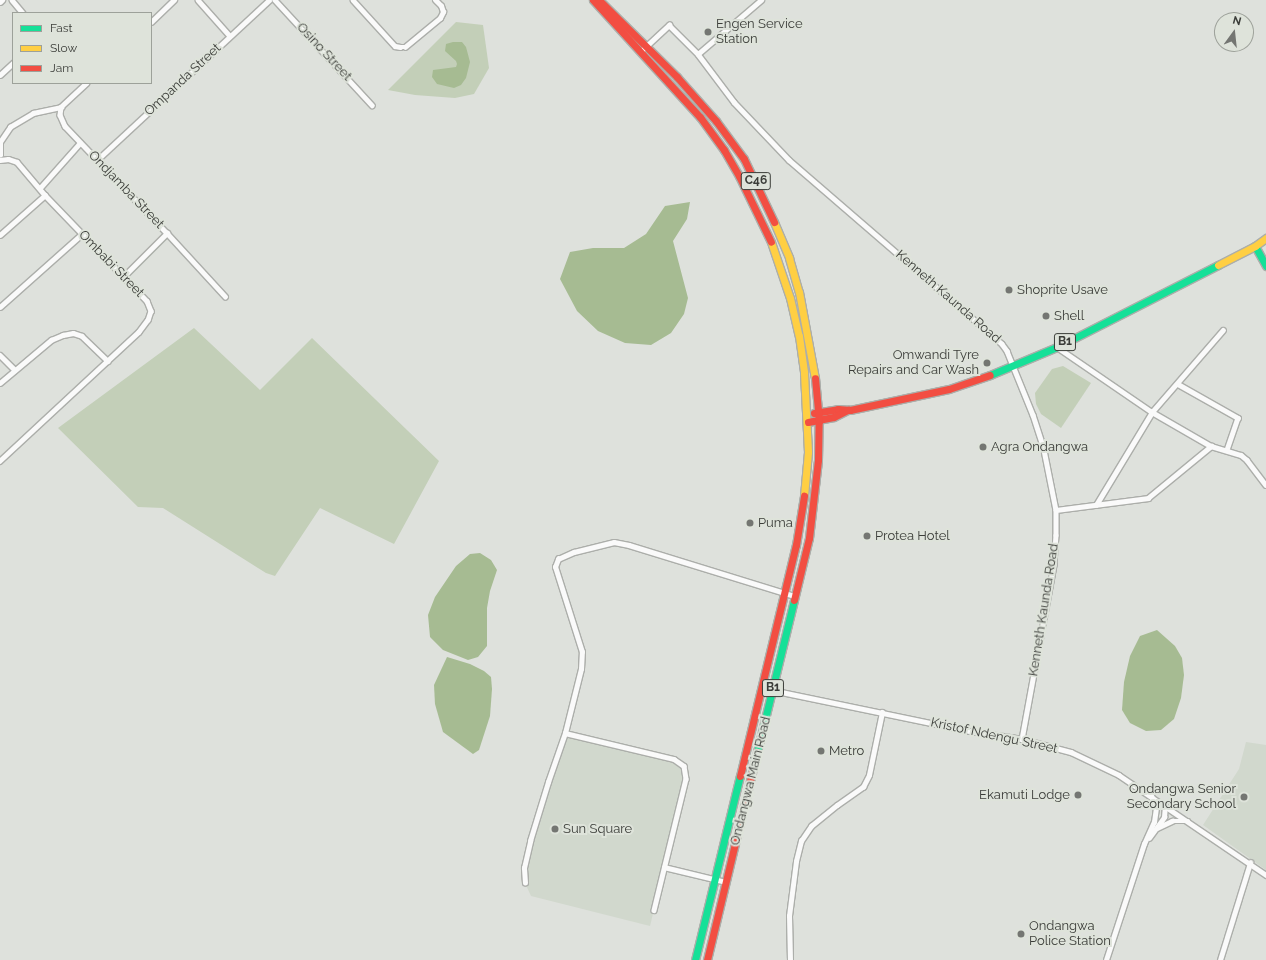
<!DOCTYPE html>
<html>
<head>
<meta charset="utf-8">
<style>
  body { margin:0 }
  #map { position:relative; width:1266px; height:960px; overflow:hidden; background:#dee1dc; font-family:Raleway,sans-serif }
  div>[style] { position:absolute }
  .built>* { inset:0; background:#d1d8cd }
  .green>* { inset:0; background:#c3cfb8 }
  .water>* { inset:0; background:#a6bb92 }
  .roads { filter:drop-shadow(1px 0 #acaeaa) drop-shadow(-1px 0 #acaeaa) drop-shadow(0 1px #acaeaa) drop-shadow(0 -1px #acaeaa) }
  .street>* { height:4.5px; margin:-2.25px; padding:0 2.25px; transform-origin:2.25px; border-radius:2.25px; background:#fafafa }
  .fast>* { height:7px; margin:-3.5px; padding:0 3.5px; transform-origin:3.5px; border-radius:3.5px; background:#16e098 }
  .slow>* { height:7px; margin:-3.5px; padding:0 3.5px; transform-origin:3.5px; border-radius:3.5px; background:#ffcf43 }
  .jam>* { height:7px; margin:-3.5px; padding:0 3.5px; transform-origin:3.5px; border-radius:3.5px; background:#f24e42 }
  .dots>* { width:11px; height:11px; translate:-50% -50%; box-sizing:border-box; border:2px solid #dee3da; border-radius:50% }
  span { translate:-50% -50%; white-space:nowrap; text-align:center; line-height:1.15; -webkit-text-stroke:4px #dee3da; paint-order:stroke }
  .shield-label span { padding:1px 3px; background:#dee3da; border:1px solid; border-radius:3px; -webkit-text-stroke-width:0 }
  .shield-label { font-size:12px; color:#3b3d39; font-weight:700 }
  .poi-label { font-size:13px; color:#3b3d39 }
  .left { translate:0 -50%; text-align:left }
  .right { translate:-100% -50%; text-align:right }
  .street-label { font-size:13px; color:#3b3d39 }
  .legend { position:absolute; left:12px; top:12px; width:140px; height:72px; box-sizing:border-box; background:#dee3da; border:1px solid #9da19a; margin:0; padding:5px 7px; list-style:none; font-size:12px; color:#3b3d39 }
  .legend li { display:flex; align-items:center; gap:8px; height:20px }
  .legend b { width:20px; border:1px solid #9da19a }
  .north { position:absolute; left:1214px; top:12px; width:40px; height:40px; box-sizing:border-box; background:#dee3da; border:1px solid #9da19a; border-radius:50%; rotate:15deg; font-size:11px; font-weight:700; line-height:16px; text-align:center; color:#3b3d39 }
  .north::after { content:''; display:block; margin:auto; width:14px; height:18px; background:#747672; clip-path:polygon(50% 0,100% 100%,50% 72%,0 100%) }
</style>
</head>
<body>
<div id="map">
  <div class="built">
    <div style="clip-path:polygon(565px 733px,674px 759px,684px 766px,686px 779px,650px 926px,531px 896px,525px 883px,524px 868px,530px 841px)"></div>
    <div style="clip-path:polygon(1246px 742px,1266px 745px,1266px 870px,1203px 825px,1239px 769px)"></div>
  </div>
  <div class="green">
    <div style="clip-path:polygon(456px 22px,483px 25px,489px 68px,474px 94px,455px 98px,415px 95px,388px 90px)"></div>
    <div style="clip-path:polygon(194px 328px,260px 390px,312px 338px,439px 461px,394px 544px,320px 508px,275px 576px,266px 573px,163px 508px,138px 507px,58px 428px)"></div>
    <div style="clip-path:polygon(1063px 366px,1091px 383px,1061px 428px,1041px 414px,1036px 404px,1035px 393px,1052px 369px)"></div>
  </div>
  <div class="water">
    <div style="clip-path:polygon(453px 42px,462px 42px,466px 47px,470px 62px,466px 78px,461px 85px,454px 88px,437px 84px,432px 77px,433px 70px,456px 67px,457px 64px,456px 61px,445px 51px,446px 44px)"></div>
    <div style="clip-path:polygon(690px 202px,687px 219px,673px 241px,688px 298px,684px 314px,671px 333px,651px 345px,625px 343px,598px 331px,577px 311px,560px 279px,570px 252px,593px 248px,624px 248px,646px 234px,665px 206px)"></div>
    <div style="clip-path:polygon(480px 553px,491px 560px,497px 570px,490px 591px,487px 608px,487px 646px,478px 657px,468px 660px,443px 650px,430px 637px,428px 615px,435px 597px,456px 566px,470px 554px)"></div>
    <div style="clip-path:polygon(1157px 630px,1175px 646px,1182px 658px,1184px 675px,1181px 698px,1174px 719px,1161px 730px,1146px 731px,1130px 723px,1122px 710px,1124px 682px,1130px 656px,1140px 636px)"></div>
    <div style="clip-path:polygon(447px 657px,470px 664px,484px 671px,491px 677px,492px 689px,490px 716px,479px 750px,473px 754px,443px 732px,435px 704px,434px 685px)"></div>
  </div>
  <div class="roads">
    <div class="street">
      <div style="left:12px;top:0;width:17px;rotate:50deg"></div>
      <div style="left:198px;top:0;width:48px;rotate:48.4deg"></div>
      <div style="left:275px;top:0;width:143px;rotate:47.3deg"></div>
      <div style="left:353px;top:0;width:62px;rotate:47.6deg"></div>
      <div style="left:395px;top:46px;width:5px;rotate:11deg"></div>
      <div style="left:400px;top:47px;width:5px"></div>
      <div style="left:405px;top:47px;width:45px;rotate:-39.6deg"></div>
      <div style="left:440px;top:18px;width:7px;rotate:-63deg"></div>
      <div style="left:443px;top:12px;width:6px;rotate:-108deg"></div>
      <div style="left:441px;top:6px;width:8px;rotate:-135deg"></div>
      <div style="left:0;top:2px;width:3px;rotate:-45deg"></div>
      <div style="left:151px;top:22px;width:32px;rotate:-44deg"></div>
      <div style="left:640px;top:52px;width:40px;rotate:-43deg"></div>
      <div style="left:669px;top:25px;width:41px;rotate:45deg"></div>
      <div style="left:698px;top:54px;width:60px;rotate:53.1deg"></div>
      <div style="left:734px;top:102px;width:80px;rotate:46.5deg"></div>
      <div style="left:789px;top:160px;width:281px;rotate:40.8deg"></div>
      <div style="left:1002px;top:344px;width:9px;rotate:54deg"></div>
      <div style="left:1007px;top:351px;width:69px;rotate:67.9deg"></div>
      <div style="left:1033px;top:415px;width:32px;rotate:72deg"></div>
      <div style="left:1043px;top:445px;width:66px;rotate:78.7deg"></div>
      <div style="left:1056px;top:510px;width:25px;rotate:90deg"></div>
      <div style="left:1056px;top:535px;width:30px;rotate:94deg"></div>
      <div style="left:1054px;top:565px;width:177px;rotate:100.4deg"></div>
      <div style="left:698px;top:54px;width:83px;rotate:-40.6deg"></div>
      <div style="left:0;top:75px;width:18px;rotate:-43deg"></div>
      <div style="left:87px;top:83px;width:35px;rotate:137deg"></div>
      <div style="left:61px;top:107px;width:8px;rotate:97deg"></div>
      <div style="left:60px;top:115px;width:12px;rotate:66deg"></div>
      <div style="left:65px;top:126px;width:148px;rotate:46.4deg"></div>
      <div style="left:167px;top:233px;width:86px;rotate:47.4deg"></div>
      <div style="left:0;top:155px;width:13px;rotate:-90deg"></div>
      <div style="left:0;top:142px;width:18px;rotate:-56deg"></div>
      <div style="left:10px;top:127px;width:27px;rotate:-31deg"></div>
      <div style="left:33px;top:113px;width:29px;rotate:-12deg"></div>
      <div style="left:0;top:160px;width:8px;rotate:-7deg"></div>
      <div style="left:8px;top:159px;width:9px;rotate:18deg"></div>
      <div style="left:17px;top:162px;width:43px;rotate:49.7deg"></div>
      <div style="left:45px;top:195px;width:147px;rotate:46.1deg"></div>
      <div style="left:147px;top:301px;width:11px;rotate:68deg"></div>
      <div style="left:151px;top:311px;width:9px;rotate:108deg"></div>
      <div style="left:148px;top:320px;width:15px;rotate:127deg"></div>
      <div style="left:139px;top:332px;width:190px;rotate:137.1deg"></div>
      <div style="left:97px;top:160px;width:235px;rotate:-42.9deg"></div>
      <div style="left:40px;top:188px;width:60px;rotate:-48.4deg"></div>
      <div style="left:0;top:235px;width:60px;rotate:-41.6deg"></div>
      <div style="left:124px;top:276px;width:61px;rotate:-45deg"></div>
      <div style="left:0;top:307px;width:110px;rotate:-41.7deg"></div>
      <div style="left:1057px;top:347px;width:115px;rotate:34.4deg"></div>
      <div style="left:1152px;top:412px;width:68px;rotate:30deg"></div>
      <div style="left:1211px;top:446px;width:31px;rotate:17deg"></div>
      <div style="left:1241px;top:455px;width:8px;rotate:40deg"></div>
      <div style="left:1247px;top:460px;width:31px;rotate:53deg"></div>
      <div style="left:0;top:355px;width:21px;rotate:45deg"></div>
      <div style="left:0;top:383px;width:67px;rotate:-40.1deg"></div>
      <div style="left:51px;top:340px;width:13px;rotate:-23deg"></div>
      <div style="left:63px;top:335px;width:10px;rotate:-11deg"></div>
      <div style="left:73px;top:333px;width:9px;rotate:18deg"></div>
      <div style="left:82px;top:336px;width:36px;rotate:44deg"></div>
      <div style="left:1178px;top:384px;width:69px;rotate:29.5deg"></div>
      <div style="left:1238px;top:418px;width:34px;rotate:109deg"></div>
      <div style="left:1096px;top:505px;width:109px;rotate:-58.9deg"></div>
      <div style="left:1152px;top:412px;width:108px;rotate:-49.1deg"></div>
      <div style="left:1056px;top:510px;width:93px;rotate:-7.4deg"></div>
      <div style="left:1148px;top:498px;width:82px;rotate:-39.5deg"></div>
      <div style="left:762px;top:688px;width:212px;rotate:11.7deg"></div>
      <div style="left:970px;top:731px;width:53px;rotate:8.7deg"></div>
      <div style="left:1022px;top:739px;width:51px;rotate:14.9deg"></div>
      <div style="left:1071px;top:752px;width:53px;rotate:25.6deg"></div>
      <div style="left:1119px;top:775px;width:178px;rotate:34.2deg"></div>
      <div style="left:565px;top:733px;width:112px;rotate:13.4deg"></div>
      <div style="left:674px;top:759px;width:12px;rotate:35deg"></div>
      <div style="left:684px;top:766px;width:13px;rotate:81deg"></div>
      <div style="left:686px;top:779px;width:135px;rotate:103.7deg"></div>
      <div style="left:1157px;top:828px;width:17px;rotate:-25deg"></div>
      <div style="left:1172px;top:821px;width:16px"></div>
      <div style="left:1149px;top:838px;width:26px;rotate:-54deg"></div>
      <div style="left:1164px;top:817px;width:12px;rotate:-85deg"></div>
      <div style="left:664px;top:867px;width:64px;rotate:13.6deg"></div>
      <div style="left:525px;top:883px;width:15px;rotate:-94deg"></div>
      <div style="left:524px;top:868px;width:28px;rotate:-77deg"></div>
      <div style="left:530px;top:841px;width:62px;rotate:-73deg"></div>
      <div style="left:548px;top:782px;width:52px;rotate:-70.9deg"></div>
      <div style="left:565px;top:733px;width:66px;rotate:-76deg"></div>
      <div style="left:581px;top:669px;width:17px;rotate:-87deg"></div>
      <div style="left:582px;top:652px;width:89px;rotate:-107.6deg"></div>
      <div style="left:555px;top:567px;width:9px;rotate:-69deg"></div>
      <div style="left:558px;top:559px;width:17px;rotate:-24deg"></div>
      <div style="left:574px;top:552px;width:41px;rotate:-14deg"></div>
      <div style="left:614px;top:542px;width:15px;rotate:11deg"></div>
      <div style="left:629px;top:545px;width:174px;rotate:17.1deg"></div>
      <div style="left:790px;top:960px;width:44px;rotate:-91.3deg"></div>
      <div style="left:789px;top:916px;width:55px;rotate:-82.7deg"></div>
      <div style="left:796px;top:861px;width:21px;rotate:-76deg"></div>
      <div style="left:801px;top:841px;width:18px;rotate:-56deg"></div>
      <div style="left:811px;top:826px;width:33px;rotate:-39deg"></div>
      <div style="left:837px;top:805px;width:32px;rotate:-35deg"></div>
      <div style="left:863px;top:787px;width:13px;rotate:-63deg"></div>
      <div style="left:869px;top:775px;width:64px;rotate:-78.3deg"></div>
      <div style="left:1106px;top:960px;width:122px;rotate:-71.9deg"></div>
      <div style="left:1144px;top:844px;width:24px;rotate:-66deg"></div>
      <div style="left:1154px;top:822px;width:15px;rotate:-82deg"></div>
      <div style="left:1156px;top:807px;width:12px;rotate:-114deg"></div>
      <div style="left:1220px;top:960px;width:102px;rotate:-72.8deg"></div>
    </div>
    <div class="fast">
      <div style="left:1255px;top:246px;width:23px;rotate:61deg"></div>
      <div style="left:990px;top:375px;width:73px;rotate:-22.7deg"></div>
      <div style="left:1057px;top:347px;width:181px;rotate:-27deg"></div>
      <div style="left:757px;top:752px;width:156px;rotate:-76.3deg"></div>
      <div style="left:695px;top:960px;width:189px;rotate:-76.3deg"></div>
    </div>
    <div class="slow">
      <div style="left:774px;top:222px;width:39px;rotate:67deg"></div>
      <div style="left:789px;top:258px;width:35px;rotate:74deg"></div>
      <div style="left:799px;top:292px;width:87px;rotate:79.5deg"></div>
      <div style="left:771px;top:242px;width:59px;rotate:71.3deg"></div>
      <div style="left:790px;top:298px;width:39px;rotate:77deg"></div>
      <div style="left:799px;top:336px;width:37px;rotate:82deg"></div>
      <div style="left:804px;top:373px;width:79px;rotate:87.1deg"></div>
      <div style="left:808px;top:452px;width:44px;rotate:95.2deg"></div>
      <div style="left:1218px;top:265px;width:42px;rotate:-27.2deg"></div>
      <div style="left:1255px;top:246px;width:14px;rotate:-36deg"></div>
    </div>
    <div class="jam">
      <div style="left:593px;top:0;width:159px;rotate:47.6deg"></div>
      <div style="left:700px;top:117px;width:41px;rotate:54deg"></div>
      <div style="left:724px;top:150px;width:30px;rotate:60deg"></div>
      <div style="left:739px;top:176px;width:73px;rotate:64.1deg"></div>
      <div style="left:599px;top:0;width:110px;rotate:44.6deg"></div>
      <div style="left:677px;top:77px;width:59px;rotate:48.4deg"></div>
      <div style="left:716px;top:121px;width:47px;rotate:53.6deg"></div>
      <div style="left:744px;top:159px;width:70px;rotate:64.5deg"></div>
      <div style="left:814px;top:413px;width:24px;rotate:-9deg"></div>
      <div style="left:838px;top:409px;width:12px;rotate:5deg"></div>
      <div style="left:850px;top:410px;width:101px;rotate:-12deg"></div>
      <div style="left:949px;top:389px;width:43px;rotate:-18.9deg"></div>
      <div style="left:808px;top:422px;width:26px;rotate:-11deg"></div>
      <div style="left:834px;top:417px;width:16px;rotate:-27deg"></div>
      <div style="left:794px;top:600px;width:64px;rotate:-76.4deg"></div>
      <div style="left:809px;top:538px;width:79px;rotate:-83.4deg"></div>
      <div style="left:818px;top:460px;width:39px;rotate:-89deg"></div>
      <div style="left:819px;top:421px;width:43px;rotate:-95.3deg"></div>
      <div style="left:740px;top:776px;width:238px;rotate:-76.4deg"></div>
      <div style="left:796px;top:545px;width:50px;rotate:-80.7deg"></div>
      <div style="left:707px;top:960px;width:214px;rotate:-76.5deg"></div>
    </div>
  </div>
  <div class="dots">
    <div style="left:708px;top:32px;background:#747672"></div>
    <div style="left:1009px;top:290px;background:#747672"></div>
    <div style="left:1046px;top:316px;background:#747672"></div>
    <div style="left:987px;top:363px;background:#747672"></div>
    <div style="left:983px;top:447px;background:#747672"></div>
    <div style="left:750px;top:523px;background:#747672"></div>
    <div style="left:867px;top:536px;background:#747672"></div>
    <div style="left:821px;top:751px;background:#747672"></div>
    <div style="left:1078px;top:795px;background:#747672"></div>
    <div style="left:1244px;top:797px;background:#747672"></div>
    <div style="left:555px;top:829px;background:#747672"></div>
    <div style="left:1021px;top:934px;background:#747672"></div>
  </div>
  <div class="shield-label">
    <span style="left:756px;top:181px">C46</span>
    <span style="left:1065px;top:342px">B1</span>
    <span style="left:773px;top:688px">B1</span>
  </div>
  <div class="poi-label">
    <span class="left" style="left:716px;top:32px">Engen Service<br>Station</span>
    <span class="left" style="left:1017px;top:290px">Shoprite Usave</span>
    <span class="left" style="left:1054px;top:316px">Shell</span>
    <span class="right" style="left:979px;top:363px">Omwandi Tyre<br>Repairs and Car Wash</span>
    <span class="left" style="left:991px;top:447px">Agra Ondangwa</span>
    <span class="left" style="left:758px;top:523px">Puma</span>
    <span class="left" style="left:875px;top:536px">Protea Hotel</span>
    <span class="left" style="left:829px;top:751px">Metro</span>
    <span class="right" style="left:1236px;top:797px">Ondangwa Senior<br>Secondary School</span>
    <span class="right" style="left:1070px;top:795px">Ekamuti Lodge</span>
    <span class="left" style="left:563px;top:829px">Sun Square</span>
    <span class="left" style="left:1029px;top:934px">Ondangwa<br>Police Station</span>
  </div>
  <div class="street-label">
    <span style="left:324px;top:52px;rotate:47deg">Osino Street</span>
    <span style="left:183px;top:80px;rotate:-43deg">Ompanda Street</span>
    <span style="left:126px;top:190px;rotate:46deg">Ondjamba Street</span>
    <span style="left:111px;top:264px;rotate:46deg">Ombabi Street</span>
    <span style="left:948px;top:297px;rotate:41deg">Kenneth Kaunda Road</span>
    <span style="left:1044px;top:610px;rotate:-81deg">Kenneth Kaunda Road</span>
    <span style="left:994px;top:736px;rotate:12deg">Kristof Ndengu Street</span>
    <span style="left:751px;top:781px;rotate:-76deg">Ondangwa Main Road</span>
  </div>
  <ul class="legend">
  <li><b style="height:5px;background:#16e098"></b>Fast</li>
  <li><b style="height:5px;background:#ffcf43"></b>Slow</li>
  <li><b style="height:5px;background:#f24e42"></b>Jam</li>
  </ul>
  <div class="north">N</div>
</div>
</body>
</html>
